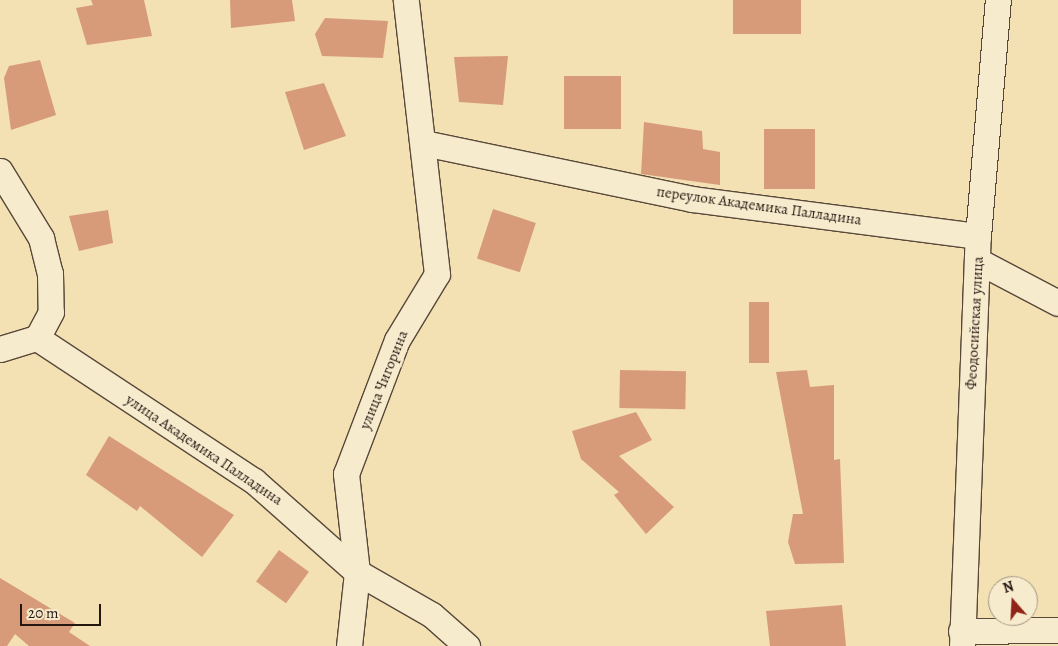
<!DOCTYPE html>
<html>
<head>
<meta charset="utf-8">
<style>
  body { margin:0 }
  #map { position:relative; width:1058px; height:646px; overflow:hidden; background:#f3e0b3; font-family:Alegreya,serif }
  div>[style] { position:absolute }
  .building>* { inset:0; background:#d79b7a; transform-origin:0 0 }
  .roads { filter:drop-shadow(1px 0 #584839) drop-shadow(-1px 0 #584839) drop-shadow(0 1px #584839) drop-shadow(0 -1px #584839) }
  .street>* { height:25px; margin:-12.5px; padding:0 12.5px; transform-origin:12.5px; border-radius:12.5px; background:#f7ebce }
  span { translate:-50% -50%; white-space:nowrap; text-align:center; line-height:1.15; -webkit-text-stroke:5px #f7ebce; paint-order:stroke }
  .street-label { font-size:15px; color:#251610 }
  .north { position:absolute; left:988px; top:576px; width:50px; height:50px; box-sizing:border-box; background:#f7ebce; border:1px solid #a39682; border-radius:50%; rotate:341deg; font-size:14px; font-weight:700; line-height:20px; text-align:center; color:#251610 }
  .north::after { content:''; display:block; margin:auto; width:18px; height:22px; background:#8f2418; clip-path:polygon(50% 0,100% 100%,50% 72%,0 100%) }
  .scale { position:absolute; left:20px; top:604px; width:81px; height:22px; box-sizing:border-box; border:2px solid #251610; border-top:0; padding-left:6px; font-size:15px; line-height:18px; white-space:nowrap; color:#251610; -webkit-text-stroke:4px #f7ebce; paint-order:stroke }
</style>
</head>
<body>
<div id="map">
  <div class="building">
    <div style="clip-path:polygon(91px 0,144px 0,152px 36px,87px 45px,76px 8px,93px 5px)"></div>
    <div style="clip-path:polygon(230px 0,292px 0,295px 21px,231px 28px)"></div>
    <div style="left:733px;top:0;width:68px;height:34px"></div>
    <div style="clip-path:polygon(325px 18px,388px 21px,383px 58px,322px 56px,315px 34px)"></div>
    <div style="clip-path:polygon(508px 56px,503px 105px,459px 102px,454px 57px)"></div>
    <div style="clip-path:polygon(40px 60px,56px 115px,11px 130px,4px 78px,9px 66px)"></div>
    <div style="left:564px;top:76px;width:57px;height:53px"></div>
    <div style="clip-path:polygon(324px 83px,346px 136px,304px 150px,285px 92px)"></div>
    <div style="clip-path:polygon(644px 122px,702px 131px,703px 149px,720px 152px,720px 185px,641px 174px)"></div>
    <div style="left:764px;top:129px;width:51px;height:60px"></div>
    <div style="left:493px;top:209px;width:45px;height:52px;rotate:18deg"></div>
    <div style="clip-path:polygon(108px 210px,113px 243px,79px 251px,69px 216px)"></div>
    <div style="left:749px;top:302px;width:20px;height:61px"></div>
    <div style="left:620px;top:370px;width:66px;height:38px;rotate:1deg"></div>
    <div style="clip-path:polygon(807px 370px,810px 387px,834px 385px,834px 460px,840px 459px,844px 563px,795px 564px,788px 542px,793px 514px,803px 514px,776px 372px)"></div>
    <div style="clip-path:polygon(636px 412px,652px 440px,619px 456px,674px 507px,646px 534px,614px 495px,619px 492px,581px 459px,572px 431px)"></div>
    <div style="clip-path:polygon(109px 436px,234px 515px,202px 557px,140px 506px,137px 511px,86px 475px)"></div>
    <div style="left:279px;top:550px;width:37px;height:39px;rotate:36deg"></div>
    <div style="clip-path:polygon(0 578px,75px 623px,69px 632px,90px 646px,29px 646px,15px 634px,7px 646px,0 646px)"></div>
    <div style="clip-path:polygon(842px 605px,846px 646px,770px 646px,766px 611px)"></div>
  </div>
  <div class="roads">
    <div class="street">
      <div style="left:424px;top:143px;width:274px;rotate:11.8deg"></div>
      <div style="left:692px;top:199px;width:288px;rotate:7.4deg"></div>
      <div style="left:0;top:171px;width:79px;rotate:58.5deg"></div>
      <div style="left:41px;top:238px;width:36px;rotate:76deg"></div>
      <div style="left:50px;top:273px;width:39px;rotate:89deg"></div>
      <div style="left:51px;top:312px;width:30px;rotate:118deg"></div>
      <div style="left:978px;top:261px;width:90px;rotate:27.7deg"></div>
      <div style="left:0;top:349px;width:39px;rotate:-17deg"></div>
      <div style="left:37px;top:338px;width:260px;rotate:33.4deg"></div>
      <div style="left:254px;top:481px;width:137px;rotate:41.5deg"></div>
      <div style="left:357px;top:572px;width:86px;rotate:29.8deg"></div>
      <div style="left:432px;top:615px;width:47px;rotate:41.5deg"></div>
      <div style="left:961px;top:631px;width:97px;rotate:-0.6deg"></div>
      <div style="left:349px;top:646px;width:74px;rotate:-83.8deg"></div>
      <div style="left:357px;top:572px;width:99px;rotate:-96.4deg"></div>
      <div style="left:346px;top:474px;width:143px;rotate:-69.2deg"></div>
      <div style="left:397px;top:340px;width:77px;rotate:-58.8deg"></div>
      <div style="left:437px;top:274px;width:276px;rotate:-96.5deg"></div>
      <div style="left:962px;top:646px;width:410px;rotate:-87.8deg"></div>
      <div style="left:978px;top:236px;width:237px;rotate:-85.2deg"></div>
    </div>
  </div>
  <div class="street-label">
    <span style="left:759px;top:206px;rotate:8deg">переулок Академика Палладина</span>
    <span style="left:975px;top:323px;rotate:-87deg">Феодосийская улица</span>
    <span style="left:384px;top:380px;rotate:-68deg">улица Чигорина</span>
    <span style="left:204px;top:450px;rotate:34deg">улица Академика Палладина</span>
  </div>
  <div class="north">N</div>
  <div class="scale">20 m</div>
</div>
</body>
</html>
